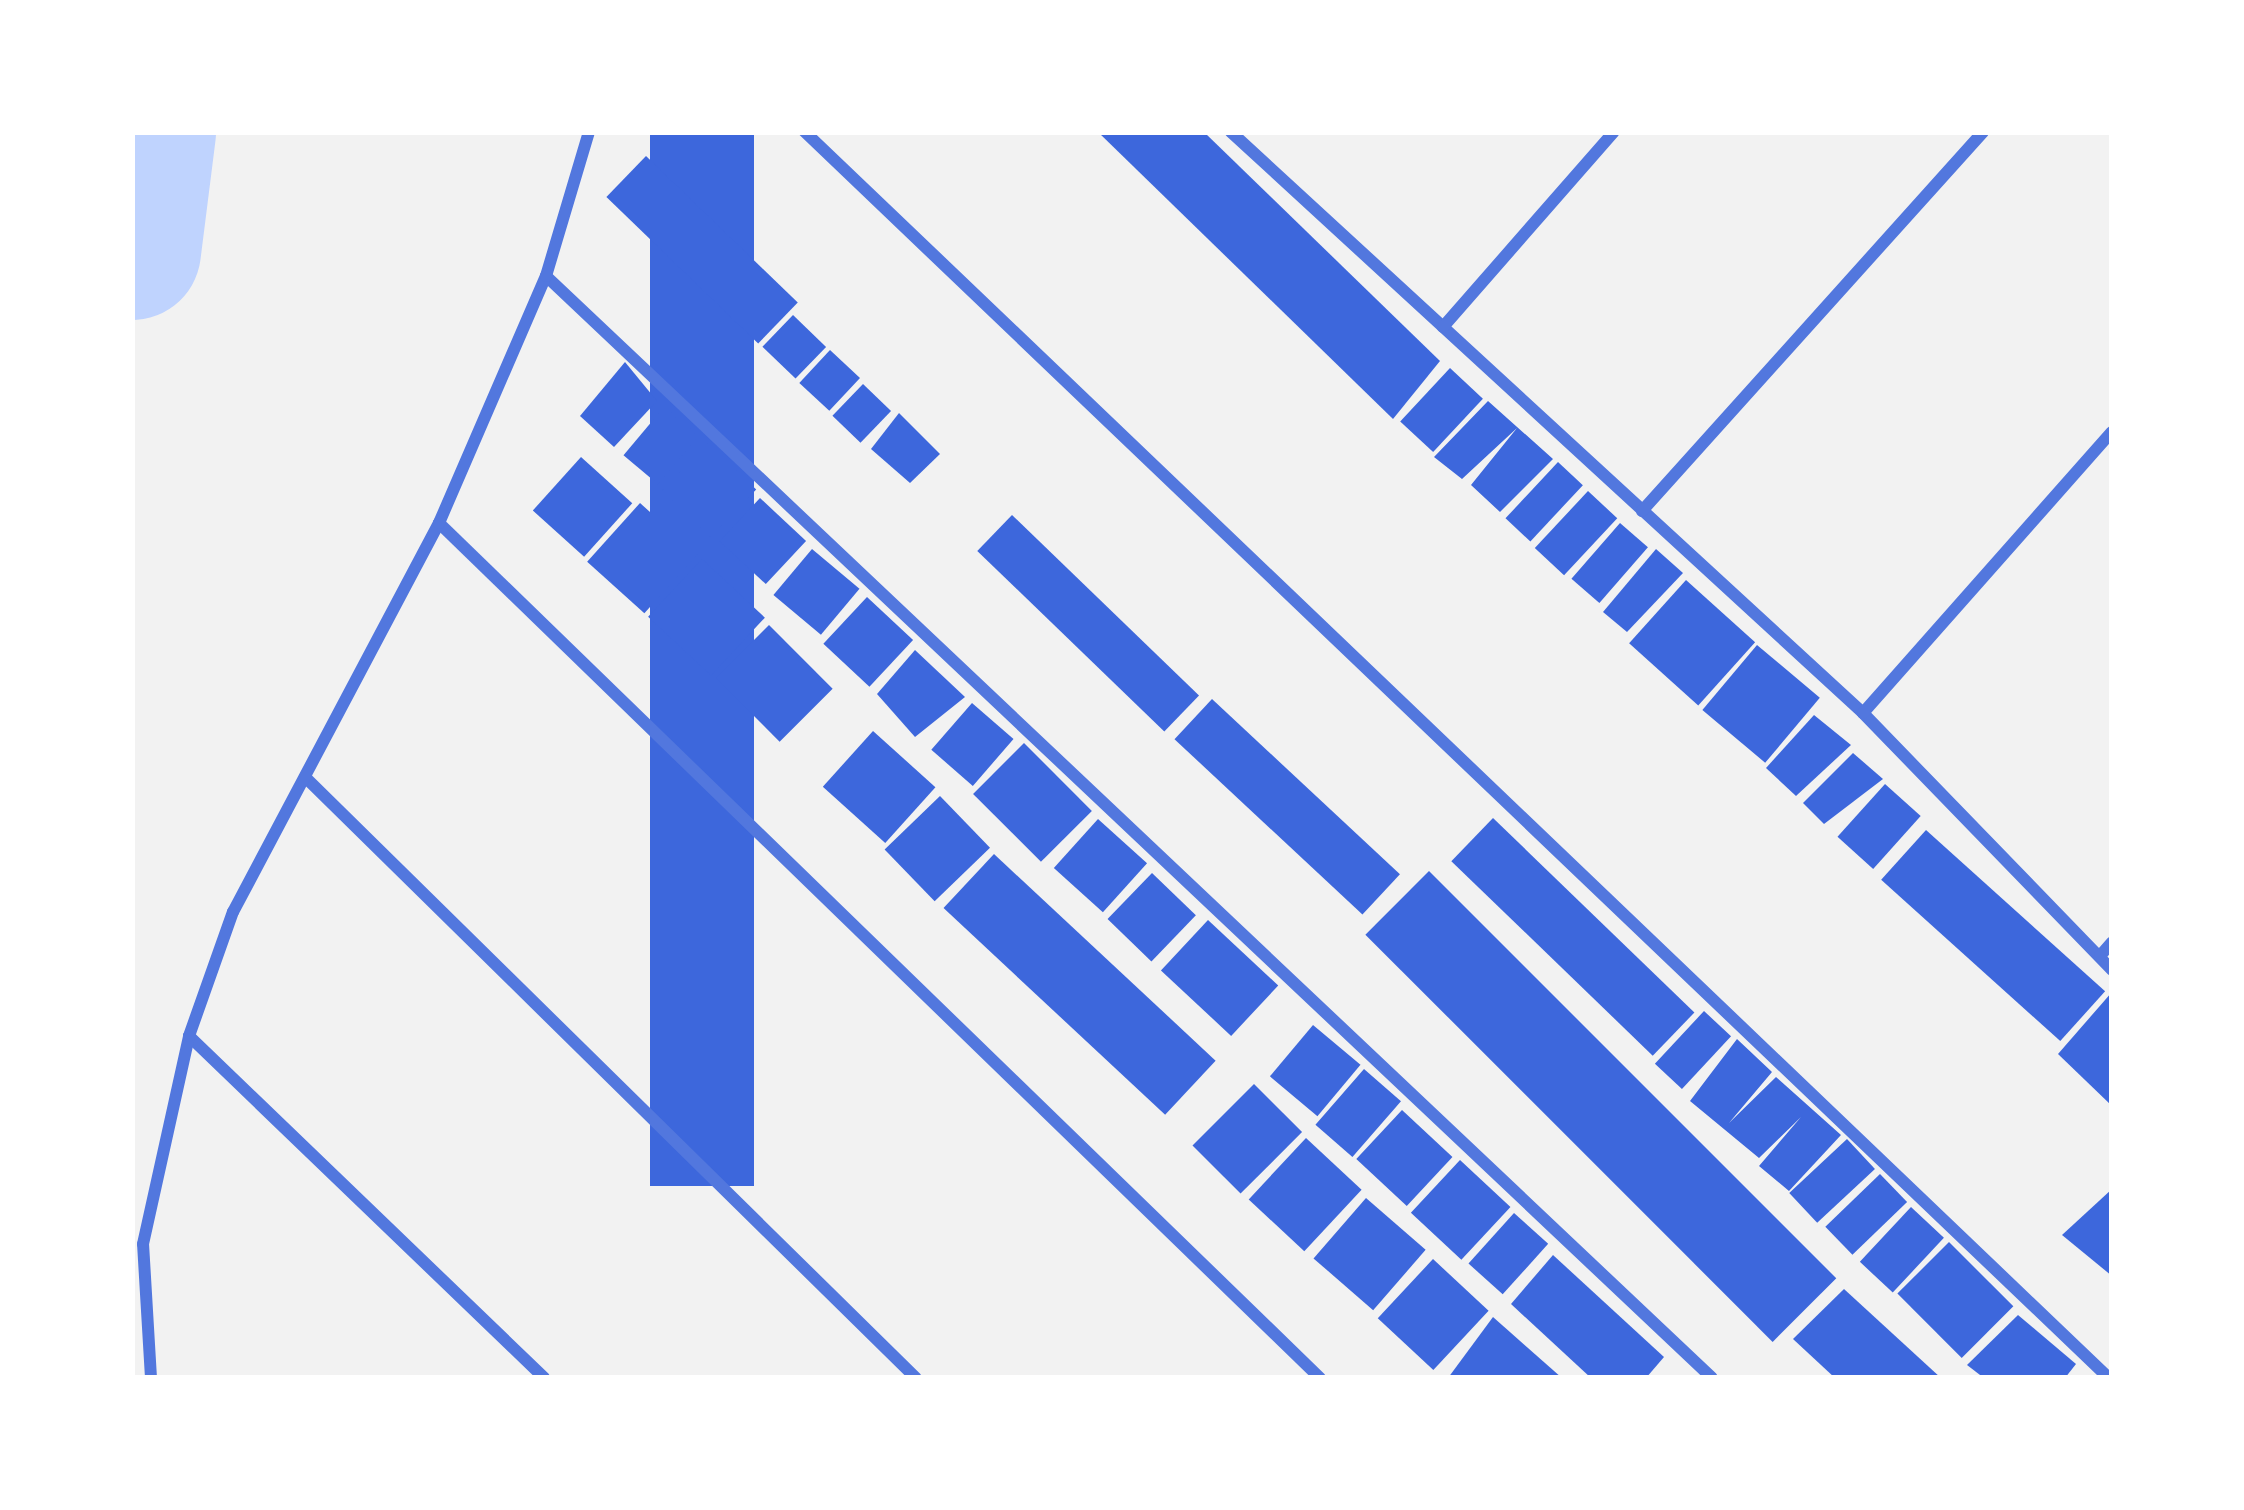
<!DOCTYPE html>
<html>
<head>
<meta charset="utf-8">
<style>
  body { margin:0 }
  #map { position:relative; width:2244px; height:1510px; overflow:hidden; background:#f2f2f2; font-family:"Nunito Sans",sans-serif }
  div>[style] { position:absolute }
  .river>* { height:138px; margin:-69px; padding:0 69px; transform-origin:69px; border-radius:69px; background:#bfd3fe }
  .building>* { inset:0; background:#3d67dc; transform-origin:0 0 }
  .minor>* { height:12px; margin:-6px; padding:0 6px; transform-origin:6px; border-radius:6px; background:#5277de }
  span { translate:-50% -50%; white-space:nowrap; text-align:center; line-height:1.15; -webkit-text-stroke:12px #fff; paint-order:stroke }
  .frame { position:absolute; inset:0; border:135px solid #fff; pointer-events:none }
</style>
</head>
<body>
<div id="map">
  <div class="river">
    <div style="left:132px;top:251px;width:120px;rotate:-82.8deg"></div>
  </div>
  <div class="building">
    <div style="left:650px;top:132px;width:104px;height:1054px"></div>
    <div style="clip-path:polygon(1098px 132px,1204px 132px,1440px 361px,1393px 419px)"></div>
    <div style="left:646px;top:156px;width:211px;height:57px;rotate:44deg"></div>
    <div style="left:793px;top:315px;width:46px;height:44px;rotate:44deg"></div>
    <div style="left:830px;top:350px;width:41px;height:45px;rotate:43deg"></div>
    <div style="clip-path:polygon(625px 362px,657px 401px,614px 447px,580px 416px)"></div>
    <div style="left:1450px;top:368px;width:45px;height:73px;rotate:43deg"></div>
    <div style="left:863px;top:384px;width:39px;height:44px;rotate:44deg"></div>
    <div style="clip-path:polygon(1488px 401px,1553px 459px,1500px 512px,1471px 485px,1517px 428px,1462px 479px,1434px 457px)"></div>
    <div style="left:664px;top:407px;width:45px;height:63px;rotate:40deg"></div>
    <div style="clip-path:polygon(899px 413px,940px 454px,910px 483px,871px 449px)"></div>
    <div style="left:708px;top:443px;width:67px;height:66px;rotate:44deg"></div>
    <div style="left:581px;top:457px;width:69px;height:72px;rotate:42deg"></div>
    <div style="left:1558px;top:462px;width:34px;height:77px;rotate:43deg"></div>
    <div style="left:1588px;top:491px;width:40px;height:78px;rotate:43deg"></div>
    <div style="left:760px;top:498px;width:63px;height:59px;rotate:43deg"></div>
    <div style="left:640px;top:503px;width:77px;height:79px;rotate:42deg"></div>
    <div style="left:1012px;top:515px;width:260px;height:50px;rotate:44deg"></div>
    <div style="left:1620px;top:523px;width:37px;height:74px;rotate:41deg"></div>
    <div style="left:812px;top:549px;width:62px;height:60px;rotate:40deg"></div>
    <div style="clip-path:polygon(1656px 549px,1683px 573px,1627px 632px,1603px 612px)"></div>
    <div style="left:702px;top:559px;width:86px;height:79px;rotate:43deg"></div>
    <div style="left:1686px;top:580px;width:93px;height:85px;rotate:42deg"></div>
    <div style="left:867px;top:597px;width:63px;height:64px;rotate:43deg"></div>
    <div style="left:769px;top:625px;width:90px;height:75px;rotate:45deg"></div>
    <div style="left:1757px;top:645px;width:82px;height:85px;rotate:40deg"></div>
    <div style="clip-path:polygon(915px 650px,965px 697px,915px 737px,877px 694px)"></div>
    <div style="left:1212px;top:699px;width:257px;height:55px;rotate:43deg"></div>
    <div style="left:972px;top:703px;width:55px;height:62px;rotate:41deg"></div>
    <div style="clip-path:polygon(1814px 715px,1851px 745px,1796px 796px,1766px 768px)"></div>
    <div style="left:873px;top:731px;width:84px;height:75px;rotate:42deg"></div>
    <div style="left:1024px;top:743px;width:96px;height:72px;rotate:45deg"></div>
    <div style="clip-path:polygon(1853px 753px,1883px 779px,1824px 824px,1803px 803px)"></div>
    <div style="left:1885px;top:784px;width:48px;height:71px;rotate:42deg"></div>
    <div style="left:940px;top:796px;width:72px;height:77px;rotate:46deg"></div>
    <div style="left:1493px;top:818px;width:280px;height:60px;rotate:44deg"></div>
    <div style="left:1098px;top:819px;width:66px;height:66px;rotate:42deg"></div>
    <div style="left:1926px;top:830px;width:241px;height:67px;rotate:42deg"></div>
    <div style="left:994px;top:854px;width:303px;height:74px;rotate:43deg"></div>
    <div style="left:1429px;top:871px;width:576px;height:90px;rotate:45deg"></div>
    <div style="left:1152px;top:873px;width:61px;height:64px;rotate:44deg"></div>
    <div style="left:1208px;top:920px;width:96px;height:69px;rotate:43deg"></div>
    <div style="clip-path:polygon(2112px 992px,2112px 1106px,2058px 1054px)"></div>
    <div style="left:1704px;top:1011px;width:37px;height:72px;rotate:43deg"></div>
    <div style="left:1313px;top:1025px;width:62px;height:67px;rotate:40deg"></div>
    <div style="clip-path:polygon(1737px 1039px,1772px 1072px,1729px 1123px,1776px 1077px,1841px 1135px,1789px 1191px,1759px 1166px,1801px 1117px,1759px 1158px,1690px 1101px)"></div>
    <div style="left:1364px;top:1069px;width:49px;height:74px;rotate:41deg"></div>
    <div style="left:1254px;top:1084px;width:68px;height:87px;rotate:45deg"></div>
    <div style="left:1402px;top:1110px;width:69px;height:67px;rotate:43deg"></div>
    <div style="left:1306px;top:1138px;width:76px;height:84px;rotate:43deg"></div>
    <div style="left:1847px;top:1139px;width:41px;height:79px;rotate:47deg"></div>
    <div style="left:1460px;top:1160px;width:69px;height:72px;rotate:43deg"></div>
    <div style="left:1880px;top:1174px;width:39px;height:76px;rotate:46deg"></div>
    <div style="clip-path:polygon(2112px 1189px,2112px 1276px,2062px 1235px)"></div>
    <div style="left:1366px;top:1198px;width:79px;height:80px;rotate:41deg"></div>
    <div style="left:1911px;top:1207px;width:45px;height:75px;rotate:43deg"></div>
    <div style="left:1514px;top:1213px;width:46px;height:68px;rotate:42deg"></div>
    <div style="left:1949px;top:1242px;width:91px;height:73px;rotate:45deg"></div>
    <div style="clip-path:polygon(1553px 1255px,1664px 1357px,1646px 1378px,1591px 1378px,1511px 1304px)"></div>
    <div style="left:1433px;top:1259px;width:76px;height:81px;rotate:43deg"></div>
    <div style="clip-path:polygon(1844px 1289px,1941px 1378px,1835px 1378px,1793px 1339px)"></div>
    <div style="clip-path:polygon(2018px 1315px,2076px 1364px,2065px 1378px,1984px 1378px,1967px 1365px)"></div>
    <div style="clip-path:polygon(1493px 1317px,1562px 1378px,1448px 1378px)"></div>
  </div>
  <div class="minor">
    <div style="left:805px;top:132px;width:1804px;rotate:43.7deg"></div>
    <div style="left:1231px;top:132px;width:858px;rotate:42.59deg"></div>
    <div style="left:1863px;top:713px;width:358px;rotate:45.9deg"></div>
    <div style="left:546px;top:276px;width:1604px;rotate:43.38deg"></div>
    <div style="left:1443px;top:327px;width:259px;rotate:-48.8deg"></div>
    <div style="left:1642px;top:511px;width:510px;rotate:-48.02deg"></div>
    <div style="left:439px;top:523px;width:1228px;rotate:44.14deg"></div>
    <div style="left:1863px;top:713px;width:375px;rotate:-48.5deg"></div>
    <div style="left:305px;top:777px;width:857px;rotate:44.53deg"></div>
    <div style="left:2100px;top:956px;width:18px;rotate:-49deg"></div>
    <div style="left:189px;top:1036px;width:493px;rotate:43.9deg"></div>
    <div style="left:151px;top:1378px;width:134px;rotate:-93.4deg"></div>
    <div style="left:143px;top:1244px;width:213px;rotate:-77.5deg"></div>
    <div style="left:189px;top:1036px;width:132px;rotate:-70.5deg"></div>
    <div style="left:233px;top:912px;width:440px;rotate:-62.1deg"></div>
    <div style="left:439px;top:523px;width:269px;rotate:-66.6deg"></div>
    <div style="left:546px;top:276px;width:150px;rotate:-73.4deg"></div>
  </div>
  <div class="frame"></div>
</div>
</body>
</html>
